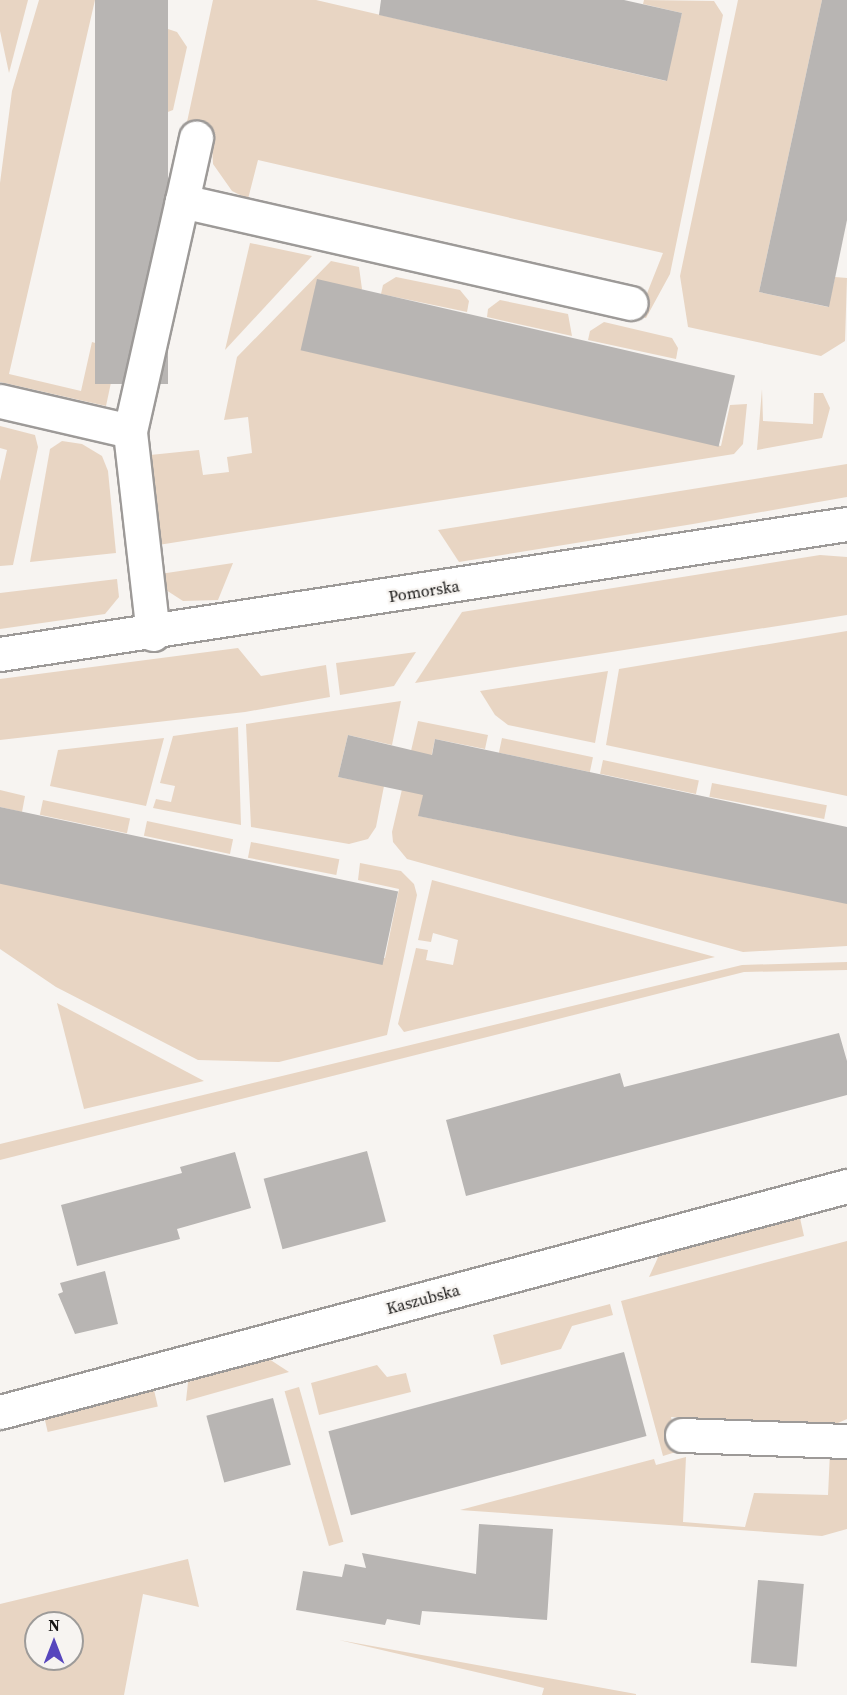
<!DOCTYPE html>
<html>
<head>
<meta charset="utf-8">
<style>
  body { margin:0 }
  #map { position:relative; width:847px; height:1695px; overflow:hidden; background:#f7f4f1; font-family:"Source Serif 4",serif }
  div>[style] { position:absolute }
  .green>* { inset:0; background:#e8d5c3; transform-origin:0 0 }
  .building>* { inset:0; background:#b8b5b3; transform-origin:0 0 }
  .roads { filter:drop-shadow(2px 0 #9d9a98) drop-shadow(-2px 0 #9d9a98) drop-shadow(0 2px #9d9a98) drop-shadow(0 -2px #9d9a98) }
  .minor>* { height:33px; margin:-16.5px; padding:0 16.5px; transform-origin:16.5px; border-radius:16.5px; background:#fff }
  span { translate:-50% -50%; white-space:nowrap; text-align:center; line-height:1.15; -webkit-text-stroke:4.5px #f7f4f1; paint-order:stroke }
  .street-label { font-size:16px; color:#171615 }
  .north { position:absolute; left:24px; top:1611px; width:60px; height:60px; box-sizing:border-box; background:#f7f4f1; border:2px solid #9d9b99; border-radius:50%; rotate:0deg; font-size:16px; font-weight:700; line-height:24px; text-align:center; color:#171615 }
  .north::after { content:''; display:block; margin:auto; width:21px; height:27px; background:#5746bd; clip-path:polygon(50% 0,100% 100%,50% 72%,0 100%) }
</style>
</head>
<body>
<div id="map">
  <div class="green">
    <div style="clip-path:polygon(0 0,28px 0,9px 73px,0 31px)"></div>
    <div style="clip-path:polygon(39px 0,95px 0,9px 374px,81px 391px,92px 342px,102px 345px,116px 359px,106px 406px,0 382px,0 183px,12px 91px)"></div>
    <div style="clip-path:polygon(213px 0,316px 0,666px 81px,682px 13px,643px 4px,644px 0,714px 1px,723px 15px,670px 274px,646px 318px,638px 316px,663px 253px,258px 160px,248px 199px,232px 191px,213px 164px,211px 127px,187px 122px)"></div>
    <div style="clip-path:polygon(738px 0,822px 0,759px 292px,828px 307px,835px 277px,847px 278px,845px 341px,821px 356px,688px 327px,680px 276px)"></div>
    <div style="clip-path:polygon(162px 27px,177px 32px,187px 47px,173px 110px,160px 115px,143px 111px)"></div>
    <div style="clip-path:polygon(139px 132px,152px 135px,163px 153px,151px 212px,134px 221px,120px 218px)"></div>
    <div style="clip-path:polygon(115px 237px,126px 240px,138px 253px,126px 312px,112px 323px,97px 319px)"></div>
    <div style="clip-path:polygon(250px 243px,312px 256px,225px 350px)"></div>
    <div style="clip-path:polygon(331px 261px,359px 267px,362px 289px,302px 350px,721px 446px,730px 405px,747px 404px,743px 444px,734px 454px,152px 546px,146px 460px,150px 455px,199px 450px,203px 475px,229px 472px,227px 457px,252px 453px,248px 417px,224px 420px,237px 357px)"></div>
    <div style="clip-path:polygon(396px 277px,460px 290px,469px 301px,467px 312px,381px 294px,383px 285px)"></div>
    <div style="clip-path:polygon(500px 300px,568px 314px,572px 336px,487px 317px,488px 309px)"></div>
    <div style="clip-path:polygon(604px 322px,672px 338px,678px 348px,676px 359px,588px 340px,590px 331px)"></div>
    <div style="clip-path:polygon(762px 389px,763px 421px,813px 424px,814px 393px,823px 393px,830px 408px,822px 438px,757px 450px)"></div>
    <div style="clip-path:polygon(0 426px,35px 435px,38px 447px,13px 565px,0 566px,0 481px,7px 450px,0 448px)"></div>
    <div style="clip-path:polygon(62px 441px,82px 444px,102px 456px,108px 471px,116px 553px,30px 562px,50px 449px)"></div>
    <div style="clip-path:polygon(847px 464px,847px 497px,693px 524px,459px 562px,438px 530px)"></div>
    <div style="clip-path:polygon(820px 555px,847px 557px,847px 615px,415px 683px,462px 612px)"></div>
    <div style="clip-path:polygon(233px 563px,218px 600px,183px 601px,166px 590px,160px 574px)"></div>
    <div style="clip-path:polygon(117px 579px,119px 597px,105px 614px,0 629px,0 593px)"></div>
    <div style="clip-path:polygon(847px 631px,847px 796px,606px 745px,619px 669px)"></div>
    <div style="clip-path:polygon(238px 648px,261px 676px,326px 665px,330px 697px,245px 712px,0 740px,0 679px)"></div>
    <div style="clip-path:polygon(416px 652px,394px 686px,340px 695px,336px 663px)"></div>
    <div style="clip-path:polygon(608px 671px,595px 743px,508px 725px,495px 715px,480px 691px)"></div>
    <div style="clip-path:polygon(401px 701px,392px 745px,348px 735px,338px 777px,384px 786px,376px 827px,368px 839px,349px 844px,251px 827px,246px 724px)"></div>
    <div style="clip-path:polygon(418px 721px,488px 735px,485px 749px,435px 739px,419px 816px,847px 903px,847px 946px,743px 952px,407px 859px,393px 842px,392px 832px)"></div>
    <div style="clip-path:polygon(238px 727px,241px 825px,153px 808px,156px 799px,171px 802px,175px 786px,160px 783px,173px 736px)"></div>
    <div style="clip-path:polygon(164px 738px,146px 806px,50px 786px,58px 750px)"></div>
    <div style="left:502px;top:738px;width:93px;height:15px;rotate:12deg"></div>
    <div style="left:603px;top:760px;width:98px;height:14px;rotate:12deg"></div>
    <div style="left:712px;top:783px;width:117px;height:14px;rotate:11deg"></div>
    <div style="clip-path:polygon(0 790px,25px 796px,22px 812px,0 807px)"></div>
    <div style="left:43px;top:800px;width:89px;height:15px;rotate:12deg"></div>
    <div style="left:147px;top:821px;width:88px;height:15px;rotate:12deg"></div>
    <div style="left:251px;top:842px;width:90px;height:16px;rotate:11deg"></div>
    <div style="clip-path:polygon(360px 863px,401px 871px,414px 884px,417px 895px,387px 1035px,279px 1062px,198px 1060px,56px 987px,0 949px,0 882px,385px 958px,399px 889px,358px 880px)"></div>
    <div style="clip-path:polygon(432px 880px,715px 957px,404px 1032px,398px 1024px,416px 948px,428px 950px,426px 960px,453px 965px,458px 940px,433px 933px,431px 942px,418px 940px)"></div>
    <div style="clip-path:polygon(847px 962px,847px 970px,744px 972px,0 1160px,0 1144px,742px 965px)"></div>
    <div style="clip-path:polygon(57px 1003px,204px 1081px,84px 1109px)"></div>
    <div style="clip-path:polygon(800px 1218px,804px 1236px,649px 1277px,660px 1253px)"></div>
    <div style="clip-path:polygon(847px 1241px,847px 1419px,831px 1426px,671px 1417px,679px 1451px,663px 1456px,621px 1301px)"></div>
    <div style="clip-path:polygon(610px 1304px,613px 1315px,572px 1326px,561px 1349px,501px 1365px,493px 1335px)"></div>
    <div style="clip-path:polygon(269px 1359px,289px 1372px,186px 1401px,188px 1382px)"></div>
    <div style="clip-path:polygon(377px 1365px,387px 1377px,406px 1373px,411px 1392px,319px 1415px,311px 1383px)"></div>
    <div style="left:299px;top:1387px;width:161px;height:15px;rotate:74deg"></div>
    <div style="left:154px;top:1390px;width:17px;height:113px;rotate:77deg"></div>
    <div style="clip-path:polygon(830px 1452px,847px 1460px,847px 1529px,822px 1536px,460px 1510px,654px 1459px,656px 1465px,686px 1457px,683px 1522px,745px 1527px,754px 1493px,828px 1495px)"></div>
    <div style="clip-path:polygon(evenodd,188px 1559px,199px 1607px,143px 1594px,124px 1695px,0 1695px,0 1604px,188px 1559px,36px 1623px,72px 1623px,72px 1659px,36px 1659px,36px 1623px)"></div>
    <div style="clip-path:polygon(339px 1640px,636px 1694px,636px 1695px,542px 1695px,544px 1688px)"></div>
  </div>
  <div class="building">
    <div style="left:95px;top:0;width:73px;height:384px"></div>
    <div style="clip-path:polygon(381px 0,624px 0,682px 13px,667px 81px,379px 15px)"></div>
    <div style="clip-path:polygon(822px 0,847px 0,847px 220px,829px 307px,759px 292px)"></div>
    <div style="left:317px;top:279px;width:429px;height:73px;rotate:13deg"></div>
    <div style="clip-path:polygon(348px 735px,432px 755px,435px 739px,847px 827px,847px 904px,418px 816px,423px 795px,338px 777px)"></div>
    <div style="left:0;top:807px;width:407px;height:75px;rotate:12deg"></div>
    <div style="clip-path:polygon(839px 1033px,847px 1061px,847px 1095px,466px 1196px,446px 1120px,620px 1073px,624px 1087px)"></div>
    <div style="left:367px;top:1151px;width:73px;height:107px;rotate:75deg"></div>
    <div style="clip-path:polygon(235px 1152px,251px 1208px,177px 1229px,180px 1239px,77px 1266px,61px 1205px,182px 1173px,180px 1167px)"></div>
    <div style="clip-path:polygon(105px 1271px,118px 1324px,75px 1334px,58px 1294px,63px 1292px,60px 1283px)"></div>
    <div style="left:624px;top:1352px;width:87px;height:306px;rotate:75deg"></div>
    <div style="left:273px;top:1398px;width:69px;height:69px;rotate:75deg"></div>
    <div style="clip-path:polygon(479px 1524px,553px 1529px,547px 1620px,422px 1611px,420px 1625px,387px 1619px,385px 1625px,296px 1610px,303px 1571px,342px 1577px,345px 1564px,366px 1568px,362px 1553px,476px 1574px)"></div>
    <div style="left:758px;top:1580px;width:46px;height:83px;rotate:5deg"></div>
  </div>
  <div class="roads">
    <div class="minor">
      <div style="left:182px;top:201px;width:65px;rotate:-77.5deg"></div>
      <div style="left:0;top:401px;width:133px;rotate:13deg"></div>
      <div style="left:153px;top:634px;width:204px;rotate:-96.5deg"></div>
      <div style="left:130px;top:431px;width:236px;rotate:-77.3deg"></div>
      <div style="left:182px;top:201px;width:460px;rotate:12.8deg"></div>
      <div style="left:0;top:654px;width:857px;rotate:-8.73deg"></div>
      <div style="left:0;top:1412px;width:877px;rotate:-14.94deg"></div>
      <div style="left:682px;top:1435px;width:165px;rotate:2.1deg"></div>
    </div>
  </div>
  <div class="street-label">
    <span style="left:424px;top:591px;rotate:-9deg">Pomorska</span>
    <span style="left:423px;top:1299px;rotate:-15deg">Kaszubska</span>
  </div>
  <div class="north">N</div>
</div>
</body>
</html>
